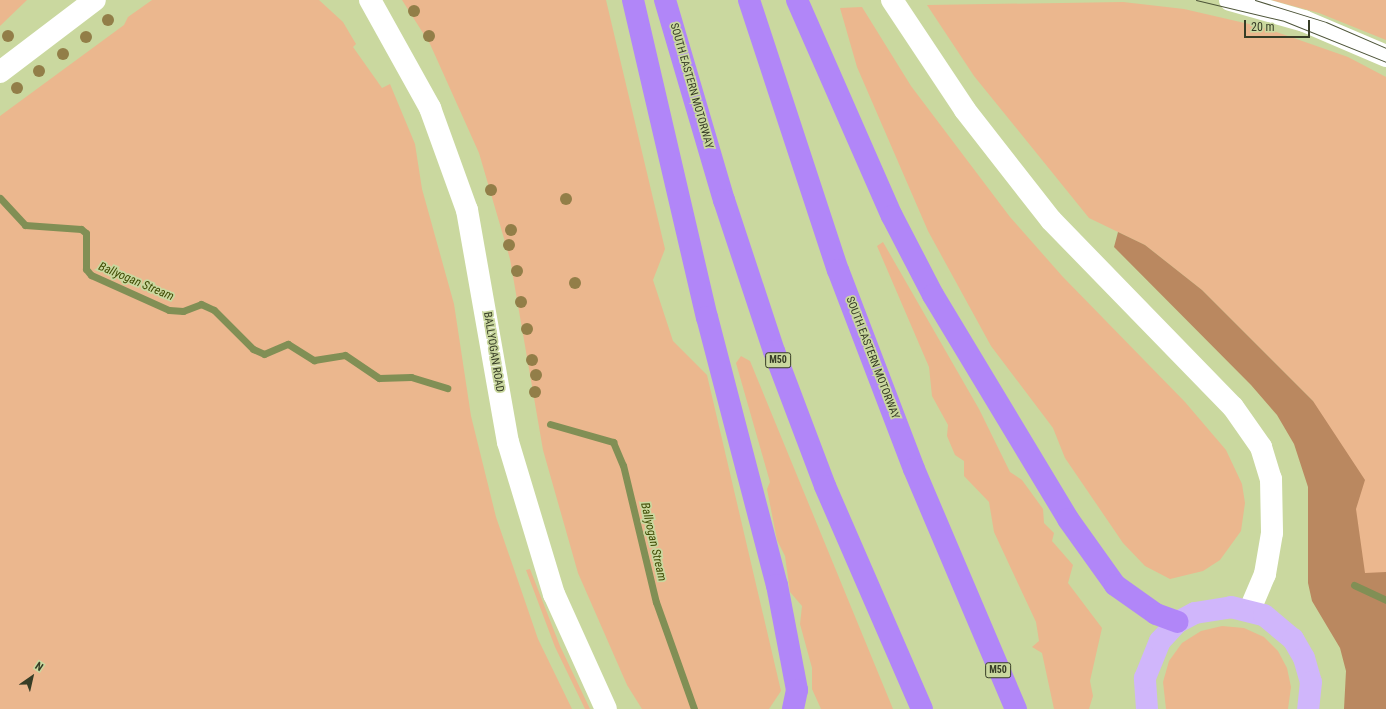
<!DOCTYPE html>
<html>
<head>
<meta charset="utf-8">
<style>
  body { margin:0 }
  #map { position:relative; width:1386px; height:709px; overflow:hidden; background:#cad89f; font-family:"Roboto Condensed",sans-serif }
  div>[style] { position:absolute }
  .green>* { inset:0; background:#ebb78e }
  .forest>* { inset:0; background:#ba8860 }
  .stream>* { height:7px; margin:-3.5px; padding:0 3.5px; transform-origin:3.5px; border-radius:3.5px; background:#818f55 }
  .minor>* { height:22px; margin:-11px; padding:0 11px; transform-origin:11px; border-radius:11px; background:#fff }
  .major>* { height:22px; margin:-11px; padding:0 11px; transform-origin:11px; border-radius:11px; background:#d0b6fb }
  .highway>* { height:22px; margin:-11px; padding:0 11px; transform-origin:11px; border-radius:11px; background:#b186f8 }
  .tram>* { height:1px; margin:-0.5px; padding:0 0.5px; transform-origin:0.5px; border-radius:0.5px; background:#4d5438 }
  .trees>* { width:12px; height:12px; margin:-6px; border-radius:50%; background:#927e48 }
  span { translate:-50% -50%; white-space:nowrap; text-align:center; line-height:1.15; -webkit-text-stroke:3.5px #cad89f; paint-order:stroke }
  .shield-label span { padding:1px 3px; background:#cad89f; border:1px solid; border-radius:3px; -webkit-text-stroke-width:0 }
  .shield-label { font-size:10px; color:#373d26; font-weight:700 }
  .street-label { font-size:11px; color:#373d26 }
  .water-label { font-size:12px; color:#3f4b03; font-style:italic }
  .north { position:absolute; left:12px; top:657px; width:40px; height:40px; -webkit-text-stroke:3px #cad89f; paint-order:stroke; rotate:34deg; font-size:11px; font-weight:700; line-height:16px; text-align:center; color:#373d26 }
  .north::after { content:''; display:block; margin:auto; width:14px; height:18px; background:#373d26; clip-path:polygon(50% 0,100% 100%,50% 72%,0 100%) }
  .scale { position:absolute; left:1244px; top:20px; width:66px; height:18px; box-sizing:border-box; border:2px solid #373d26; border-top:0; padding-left:5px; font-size:12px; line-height:14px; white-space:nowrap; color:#373d26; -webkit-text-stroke:3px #cad89f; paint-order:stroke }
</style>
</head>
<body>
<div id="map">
  <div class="green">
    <div style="clip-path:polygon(0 0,27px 0,0 26px)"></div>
    <div style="clip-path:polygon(152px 0,319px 0,343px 22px,356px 44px,353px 47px,382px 88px,390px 84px,415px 144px,422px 189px,454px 304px,471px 416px,496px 517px,538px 639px,572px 709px,0 709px,0 116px,124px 25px,128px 17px)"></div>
    <div style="clip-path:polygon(402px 0,606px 0,665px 249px,653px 280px,673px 341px,707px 375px,781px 691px,769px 709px,642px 709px,627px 685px,578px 573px,543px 450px,510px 259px,479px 153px,430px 44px)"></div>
    <div style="clip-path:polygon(1271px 0,1386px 0,1386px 40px,1319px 13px)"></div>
    <div style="clip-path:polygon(1123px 2px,1184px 9px,1262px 27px,1348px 57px,1386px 77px,1386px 585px,1359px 579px,1313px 401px,1202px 290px,1145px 245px,1089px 218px,974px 76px,927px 5px)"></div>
    <div style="clip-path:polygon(862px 7px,911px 86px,1010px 217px,1063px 277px,1185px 402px,1226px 450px,1242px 484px,1245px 503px,1241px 531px,1220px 560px,1203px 571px,1170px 579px,1145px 566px,1123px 543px,1065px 458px,1053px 428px,991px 346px,928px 231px,857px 67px,840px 8px)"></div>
    <div style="clip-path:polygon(883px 242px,979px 409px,1010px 472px,1022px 480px,1043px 509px,1044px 523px,1054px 533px,1052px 541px,1073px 565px,1068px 583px,1102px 628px,1090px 681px,1093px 696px,1089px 709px,1054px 709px,1042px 653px,1032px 647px,1039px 641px,1036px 622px,994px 532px,989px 502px,964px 476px,964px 461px,955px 455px,947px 436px,948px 425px,932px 396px,929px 367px,877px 246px)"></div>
    <div style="clip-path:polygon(741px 356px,750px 361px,893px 709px,821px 709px,812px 689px,812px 668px,800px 624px,802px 606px,790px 592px,785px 556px,777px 540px,767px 489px,770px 482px,736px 363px)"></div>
    <div style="clip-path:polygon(530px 569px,560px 646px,590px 709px,585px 709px,555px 647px,526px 570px)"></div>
    <div style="clip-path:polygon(1222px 626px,1244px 628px,1264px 637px,1278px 651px,1287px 668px,1291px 687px,1288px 709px,1166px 709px,1163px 682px,1169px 661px,1182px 643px,1201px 631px)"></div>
  </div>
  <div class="forest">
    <div style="clip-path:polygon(1118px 232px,1145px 245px,1202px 290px,1313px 401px,1365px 480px,1356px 509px,1365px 573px,1386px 572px,1386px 709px,1344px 709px,1346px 671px,1340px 648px,1312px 601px,1308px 583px,1308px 487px,1294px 444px,1277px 415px,1251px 385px,1114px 247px)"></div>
  </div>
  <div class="stream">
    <div style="left:0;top:198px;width:37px;rotate:47deg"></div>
    <div style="left:25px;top:225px;width:56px;rotate:4.1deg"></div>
    <div style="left:81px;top:229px;width:6px;rotate:39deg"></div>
    <div style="left:86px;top:233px;width:36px;rotate:90deg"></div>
    <div style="left:86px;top:269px;width:8px;rotate:50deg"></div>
    <div style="left:91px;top:275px;width:85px;rotate:24.2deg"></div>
    <div style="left:169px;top:310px;width:14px;rotate:4deg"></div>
    <div style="left:183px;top:311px;width:19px;rotate:-21deg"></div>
    <div style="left:201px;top:304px;width:14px;rotate:25deg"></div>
    <div style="left:214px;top:310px;width:55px;rotate:45deg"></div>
    <div style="left:253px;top:349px;width:12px;rotate:24deg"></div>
    <div style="left:264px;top:354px;width:26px;rotate:-23deg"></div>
    <div style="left:288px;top:344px;width:31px;rotate:32deg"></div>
    <div style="left:314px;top:360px;width:31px;rotate:-9deg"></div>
    <div style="left:345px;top:355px;width:41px;rotate:34.1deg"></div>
    <div style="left:379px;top:378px;width:32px;rotate:-2deg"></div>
    <div style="left:411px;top:377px;width:38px;rotate:17deg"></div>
    <div style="left:550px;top:424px;width:66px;rotate:15.9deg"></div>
    <div style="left:613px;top:442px;width:25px;rotate:67deg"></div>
    <div style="left:623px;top:465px;width:141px;rotate:76.5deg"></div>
    <div style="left:656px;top:602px;width:114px;rotate:70.4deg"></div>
    <div style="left:1354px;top:585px;width:35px;rotate:25deg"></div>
  </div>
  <div class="minor">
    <div style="left:370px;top:0;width:124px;rotate:60.9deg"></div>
    <div style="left:430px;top:108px;width:109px;rotate:70.1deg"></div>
    <div style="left:467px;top:210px;width:236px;rotate:80deg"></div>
    <div style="left:508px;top:442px;width:159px;rotate:73.2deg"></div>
    <div style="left:554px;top:594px;width:126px;rotate:65.7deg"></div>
    <div style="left:892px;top:0;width:132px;rotate:56.4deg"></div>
    <div style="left:965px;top:110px;width:140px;rotate:52deg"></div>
    <div style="left:1051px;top:220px;width:261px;rotate:45.8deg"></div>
    <div style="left:1233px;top:407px;width:49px;rotate:55deg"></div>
    <div style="left:1261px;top:447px;width:34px;rotate:73deg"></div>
    <div style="left:1271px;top:479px;width:54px;rotate:88.9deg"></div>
    <div style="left:1272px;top:533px;width:42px;rotate:99.7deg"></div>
    <div style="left:1265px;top:574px;width:39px;rotate:113deg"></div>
    <div style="left:1230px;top:0;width:77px;rotate:15.8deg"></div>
    <div style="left:1304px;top:21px;width:89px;rotate:23.1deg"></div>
    <div style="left:0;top:72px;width:119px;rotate:-37.2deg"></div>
  </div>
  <div class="major">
    <div style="left:1147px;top:709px;width:31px;rotate:-94deg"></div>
    <div style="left:1145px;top:678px;width:40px;rotate:-68deg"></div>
    <div style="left:1160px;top:641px;width:26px;rotate:-47deg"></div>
    <div style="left:1178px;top:622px;width:19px;rotate:-28deg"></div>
    <div style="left:1195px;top:613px;width:36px;rotate:-9deg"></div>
    <div style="left:1231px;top:607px;width:34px;rotate:14deg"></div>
    <div style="left:1264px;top:615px;width:38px;rotate:40deg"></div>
    <div style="left:1293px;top:639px;width:22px;rotate:60deg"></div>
    <div style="left:1304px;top:658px;width:25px;rotate:74deg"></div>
    <div style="left:1311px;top:682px;width:27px;rotate:96deg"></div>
  </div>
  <div class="highway">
    <div style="left:633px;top:0;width:326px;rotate:76.9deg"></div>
    <div style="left:707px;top:317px;width:277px;rotate:75.4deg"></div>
    <div style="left:777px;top:585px;width:107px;rotate:79.2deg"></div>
    <div style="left:797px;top:690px;width:19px;rotate:102deg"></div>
    <div style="left:665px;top:0;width:209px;rotate:73.6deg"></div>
    <div style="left:724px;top:200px;width:159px;rotate:71.7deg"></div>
    <div style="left:774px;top:351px;width:144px;rotate:69.3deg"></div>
    <div style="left:825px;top:486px;width:243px;rotate:66.5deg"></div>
    <div style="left:749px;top:0;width:284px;rotate:71.8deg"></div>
    <div style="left:838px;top:270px;width:213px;rotate:69.1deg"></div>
    <div style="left:914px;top:469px;width:261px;rotate:67deg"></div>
    <div style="left:797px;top:0;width:236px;rotate:66.3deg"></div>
    <div style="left:892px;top:216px;width:89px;rotate:62.6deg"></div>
    <div style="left:933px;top:295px;width:262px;rotate:58.9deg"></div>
    <div style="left:1068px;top:519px;width:81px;rotate:54.5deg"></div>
    <div style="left:1115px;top:585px;width:50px;rotate:35.3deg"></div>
    <div style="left:1156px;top:614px;width:23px;rotate:20deg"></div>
  </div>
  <div class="tram">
    <div style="left:1196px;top:0;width:90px;rotate:13.4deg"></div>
    <div style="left:1284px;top:21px;width:110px;rotate:21.9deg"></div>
    <div style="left:1255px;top:0;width:74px;rotate:17.2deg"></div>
    <div style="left:1326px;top:22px;width:65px;rotate:23.4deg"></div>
  </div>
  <div class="trees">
    <div style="left:414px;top:11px"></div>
    <div style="left:108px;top:20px"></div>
    <div style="left:8px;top:36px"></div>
    <div style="left:429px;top:36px"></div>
    <div style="left:86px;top:37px"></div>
    <div style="left:63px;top:54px"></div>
    <div style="left:39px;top:71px"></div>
    <div style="left:17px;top:88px"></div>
    <div style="left:491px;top:190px"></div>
    <div style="left:566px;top:199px"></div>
    <div style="left:511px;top:230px"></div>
    <div style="left:509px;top:245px"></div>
    <div style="left:517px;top:271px"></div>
    <div style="left:575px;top:283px"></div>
    <div style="left:521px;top:302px"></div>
    <div style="left:527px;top:329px"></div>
    <div style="left:532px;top:360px"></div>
    <div style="left:536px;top:375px"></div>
    <div style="left:535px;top:392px"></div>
  </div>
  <div class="shield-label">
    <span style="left:778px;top:360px">M50</span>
    <span style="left:998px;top:670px">M50</span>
  </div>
  <div class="street-label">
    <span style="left:691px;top:86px;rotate:74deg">SOUTH EASTERN MOTORWAY</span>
    <span style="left:493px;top:352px;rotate:81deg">BALLYOGAN ROAD</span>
    <span style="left:872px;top:358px;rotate:69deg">SOUTH EASTERN MOTORWAY</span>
  </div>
  <div class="water-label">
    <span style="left:136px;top:282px;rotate:23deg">Ballyogan Stream</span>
    <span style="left:653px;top:542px;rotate:77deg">Ballyogan Stream</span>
  </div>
  <div class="north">N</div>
  <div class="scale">20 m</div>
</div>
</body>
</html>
